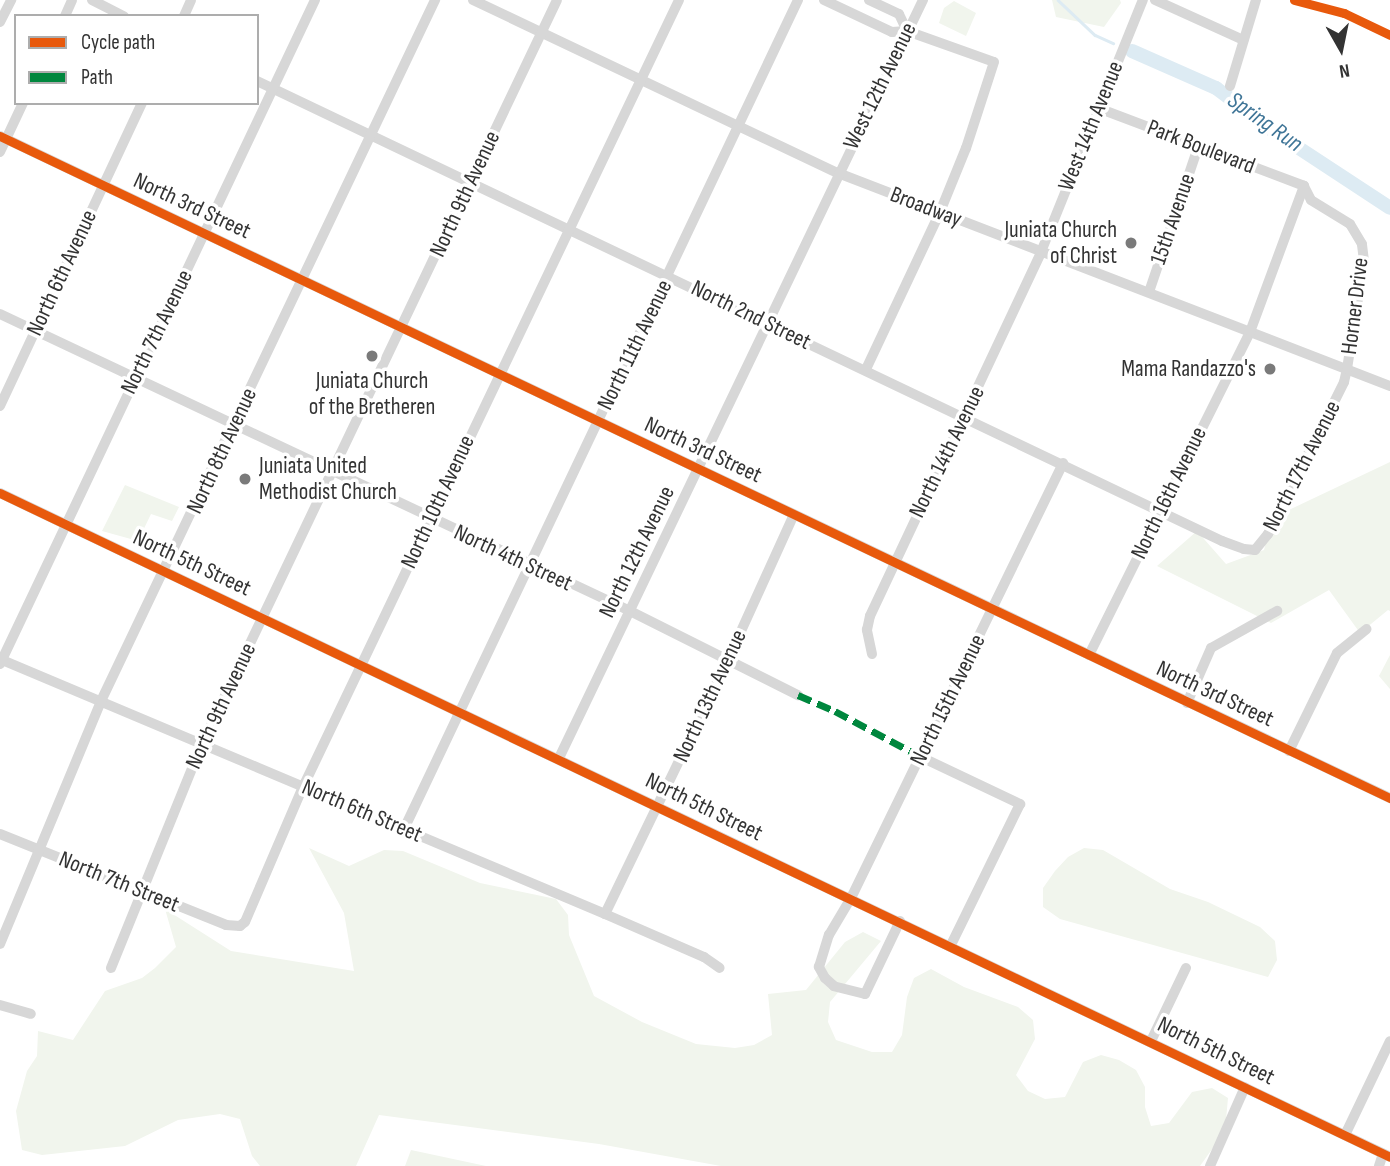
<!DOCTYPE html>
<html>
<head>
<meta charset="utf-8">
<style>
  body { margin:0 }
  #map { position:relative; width:1390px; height:1166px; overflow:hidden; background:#fff; font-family:"Sofia Sans Condensed",sans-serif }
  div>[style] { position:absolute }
  .green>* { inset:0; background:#f1f5ed }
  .stream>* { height:2.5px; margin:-1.25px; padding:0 1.25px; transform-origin:1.25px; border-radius:1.25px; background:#ddebf3 }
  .river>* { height:14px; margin:-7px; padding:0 7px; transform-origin:7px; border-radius:7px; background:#ddebf3 }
  .minor>* { height:10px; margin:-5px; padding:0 5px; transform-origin:5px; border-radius:5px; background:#d7d7d7 }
  .quiet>* { height:7px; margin-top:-3.5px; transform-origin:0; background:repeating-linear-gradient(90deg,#00873e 0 14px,transparent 0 21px) }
  .cycleway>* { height:9px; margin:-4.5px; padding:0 4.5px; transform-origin:4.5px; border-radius:4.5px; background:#e8590c }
  .dots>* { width:19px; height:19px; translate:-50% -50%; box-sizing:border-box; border:4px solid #fff; border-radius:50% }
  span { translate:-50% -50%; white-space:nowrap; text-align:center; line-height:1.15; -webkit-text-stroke:7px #fff; paint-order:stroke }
  .street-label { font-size:23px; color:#333 }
  .poi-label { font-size:23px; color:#333 }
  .right { translate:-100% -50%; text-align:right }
  .left { translate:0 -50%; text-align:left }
  .water-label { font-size:24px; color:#3f7597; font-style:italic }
  .legend { position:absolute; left:14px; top:14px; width:245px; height:91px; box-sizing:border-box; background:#fff; border:2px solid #adadad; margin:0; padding:9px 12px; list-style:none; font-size:21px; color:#333 }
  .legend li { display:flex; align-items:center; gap:14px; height:35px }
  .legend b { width:35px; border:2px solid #adadad }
  .north { position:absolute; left:1306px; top:14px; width:70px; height:70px; -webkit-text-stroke:5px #fff; paint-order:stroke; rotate:171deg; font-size:19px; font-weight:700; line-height:28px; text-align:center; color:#333 }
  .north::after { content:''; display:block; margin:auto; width:24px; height:32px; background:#333; clip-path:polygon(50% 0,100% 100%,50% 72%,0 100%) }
</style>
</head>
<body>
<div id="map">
  <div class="green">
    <div style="clip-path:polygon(1052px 0,1120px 0,1121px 3px,1104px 27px,1056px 17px)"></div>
    <div style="clip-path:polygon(954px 1px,976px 13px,966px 36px,939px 23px,944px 8px)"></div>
    <div style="clip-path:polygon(1390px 462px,1390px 611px,1388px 610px,1360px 633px,1329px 590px,1271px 623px,1157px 566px,1197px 531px,1226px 564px,1264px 550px,1272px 518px)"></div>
    <div style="clip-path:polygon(125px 485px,179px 507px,172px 521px,151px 514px,138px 541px,102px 531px)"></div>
    <div style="clip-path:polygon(1390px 655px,1390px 689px,1379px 676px)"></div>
    <div style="clip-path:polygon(309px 848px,349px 866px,384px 850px,403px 851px,480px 883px,556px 899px,568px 915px,569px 935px,594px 996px,642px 1022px,696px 1044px,735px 1048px,754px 1045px,772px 1035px,768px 994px,806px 990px,845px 942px,863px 932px,881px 941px,830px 1002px,828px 1022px,836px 1040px,872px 1052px,892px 1052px,902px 1035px,907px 997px,914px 978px,931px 969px,964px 987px,1018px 1007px,1033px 1020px,1035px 1039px,1016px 1075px,1028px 1091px,1045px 1099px,1065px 1097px,1083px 1062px,1101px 1055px,1119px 1060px,1136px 1070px,1145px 1087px,1145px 1107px,1151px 1126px,1169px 1123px,1192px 1092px,1212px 1088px,1228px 1098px,1225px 1131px,1200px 1166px,721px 1166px,599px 1144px,379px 1115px,356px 1166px,260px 1166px,252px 1156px,240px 1119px,220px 1114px,178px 1120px,125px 1146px,42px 1155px,22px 1150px,16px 1111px,27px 1071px,37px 1056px,38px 1031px,73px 1040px,105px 991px,142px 978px,155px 968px,176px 947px,165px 909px,231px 951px,354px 971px,344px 913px)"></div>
    <div style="clip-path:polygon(1084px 848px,1103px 850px,1170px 889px,1208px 902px,1260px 927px,1275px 941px,1277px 960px,1268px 977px,1060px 919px,1043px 907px,1043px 888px,1055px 871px,1068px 857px)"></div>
    <div style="clip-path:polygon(411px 1150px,486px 1166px,405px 1166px)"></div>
  </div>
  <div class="stream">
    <div style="left:1058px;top:0;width:51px;rotate:43.4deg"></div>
    <div style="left:1095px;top:35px;width:20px;rotate:24deg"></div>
  </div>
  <div class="river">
    <div style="left:1132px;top:51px;width:92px;rotate:23.8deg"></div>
    <div style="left:1216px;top:88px;width:75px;rotate:36.9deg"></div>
    <div style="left:1276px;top:133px;width:136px;rotate:33.3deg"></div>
  </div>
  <div class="minor">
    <div style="left:92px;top:0;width:36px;rotate:27deg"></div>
    <div style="left:473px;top:0;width:404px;rotate:25.4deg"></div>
    <div style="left:838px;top:173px;width:592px;rotate:21.1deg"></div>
    <div style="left:824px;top:0;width:75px;rotate:25.2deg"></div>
    <div style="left:892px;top:32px;width:15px;rotate:-4deg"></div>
    <div style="left:907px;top:31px;width:92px;rotate:19.6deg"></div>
    <div style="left:994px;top:62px;width:90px;rotate:108deg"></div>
    <div style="left:966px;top:148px;width:69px;rotate:112.1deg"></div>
    <div style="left:940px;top:212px;width:174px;rotate:115.2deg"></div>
    <div style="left:869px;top:0;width:33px;rotate:25deg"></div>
    <div style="left:899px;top:14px;width:19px;rotate:65deg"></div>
    <div style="left:1155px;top:0;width:97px;rotate:24.4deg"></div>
    <div style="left:65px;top:16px;width:17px;rotate:-66deg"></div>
    <div style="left:184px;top:16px;width:17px;rotate:-66deg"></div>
    <div style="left:0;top:22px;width:25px;rotate:-63deg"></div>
    <div style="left:257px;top:81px;width:1069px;rotate:25.49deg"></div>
    <div style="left:1222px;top:541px;width:23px;rotate:20deg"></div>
    <div style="left:1244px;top:549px;width:11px;rotate:5deg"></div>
    <div style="left:1255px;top:550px;width:21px;rotate:-51deg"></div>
    <div style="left:1268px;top:534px;width:170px;rotate:-63.4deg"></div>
    <div style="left:1344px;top:382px;width:13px;rotate:-77deg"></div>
    <div style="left:1347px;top:369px;width:109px;rotate:-81.1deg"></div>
    <div style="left:1364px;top:261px;width:17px;rotate:-97deg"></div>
    <div style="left:1362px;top:244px;width:23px;rotate:-121deg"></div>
    <div style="left:1350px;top:224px;width:46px;rotate:-148.4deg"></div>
    <div style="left:1311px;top:200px;width:16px;rotate:-117deg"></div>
    <div style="left:1230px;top:86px;width:90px;rotate:-73.2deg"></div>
    <div style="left:1098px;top:108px;width:220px;rotate:20.7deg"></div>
    <div style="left:0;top:136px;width:1540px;rotate:25.47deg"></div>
    <div style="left:0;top:152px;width:54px;rotate:-64.9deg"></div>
    <div style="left:1149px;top:292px;width:153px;rotate:-71.3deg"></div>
    <div style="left:0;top:314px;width:696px;rotate:25.24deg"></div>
    <div style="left:630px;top:611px;width:188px;rotate:26.6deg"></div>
    <div style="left:0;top:406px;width:335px;rotate:-64.9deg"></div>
    <div style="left:0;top:493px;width:1540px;rotate:25.53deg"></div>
    <div style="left:872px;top:654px;width:25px;rotate:-102deg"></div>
    <div style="left:867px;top:630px;width:14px;rotate:-78deg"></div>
    <div style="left:870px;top:616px;width:402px;rotate:-64.8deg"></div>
    <div style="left:1041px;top:252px;width:272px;rotate:-68deg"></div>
    <div style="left:1089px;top:655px;width:361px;rotate:-63.5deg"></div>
    <div style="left:1250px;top:332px;width:156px;rotate:-69.7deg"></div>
    <div style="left:0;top:659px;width:657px;rotate:22.85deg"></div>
    <div style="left:605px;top:914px;width:108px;rotate:23.5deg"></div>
    <div style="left:704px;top:957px;width:19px;rotate:35deg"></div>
    <div style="left:0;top:664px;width:735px;rotate:-64.62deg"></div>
    <div style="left:1187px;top:703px;width:60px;rotate:-66.4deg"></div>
    <div style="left:1211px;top:648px;width:76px;rotate:-29.3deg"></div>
    <div style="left:1289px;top:751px;width:109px;rotate:-63.9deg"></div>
    <div style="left:1337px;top:653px;width:38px;rotate:-39deg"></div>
    <div style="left:921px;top:757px;width:110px;rotate:25.4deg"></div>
    <div style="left:1020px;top:804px;width:157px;rotate:116.1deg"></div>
    <div style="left:559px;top:758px;width:841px;rotate:-64.35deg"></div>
    <div style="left:404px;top:829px;width:918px;rotate:-64.58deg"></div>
    <div style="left:0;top:834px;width:244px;rotate:21.9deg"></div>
    <div style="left:226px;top:925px;width:14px;rotate:4deg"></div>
    <div style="left:240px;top:926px;width:6px;rotate:-39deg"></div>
    <div style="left:245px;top:922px;width:147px;rotate:-66.8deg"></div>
    <div style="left:303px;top:787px;width:872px;rotate:-64.46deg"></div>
    <div style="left:605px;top:914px;width:280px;rotate:-64.2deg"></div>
    <div style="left:727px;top:662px;width:162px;rotate:-65.6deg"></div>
    <div style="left:900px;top:921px;width:81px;rotate:115.6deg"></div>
    <div style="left:865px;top:994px;width:32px;rotate:-166deg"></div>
    <div style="left:834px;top:986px;width:12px;rotate:-138deg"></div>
    <div style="left:825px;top:978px;width:13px;rotate:-119deg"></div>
    <div style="left:819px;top:967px;width:34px;rotate:-73deg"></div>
    <div style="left:829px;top:935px;width:43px;rotate:-59.3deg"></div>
    <div style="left:851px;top:898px;width:484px;rotate:-64deg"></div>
    <div style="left:0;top:944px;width:263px;rotate:-67.4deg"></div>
    <div style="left:101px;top:701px;width:777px;rotate:-64.52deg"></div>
    <div style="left:111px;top:968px;width:242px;rotate:-67.9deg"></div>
    <div style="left:202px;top:744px;width:824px;rotate:-64.49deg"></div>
    <div style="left:0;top:1005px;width:32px;rotate:16deg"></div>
    <div style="left:1151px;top:1041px;width:81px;rotate:-64.4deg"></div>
    <div style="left:1345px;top:1135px;width:104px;rotate:-64.4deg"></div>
    <div style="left:1210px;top:1166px;width:86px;rotate:-66.1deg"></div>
    <div style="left:1379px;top:1166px;width:13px;rotate:-72deg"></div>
  </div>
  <div class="quiet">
    <div style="left:798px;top:695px;width:40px;rotate:23.4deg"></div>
    <div style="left:835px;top:711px;width:98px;rotate:28.1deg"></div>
  </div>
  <div class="cycleway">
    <div style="left:1294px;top:0;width:52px;rotate:14.6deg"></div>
    <div style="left:1344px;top:13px;width:51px;rotate:25.6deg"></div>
    <div style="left:0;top:136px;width:1540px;rotate:25.47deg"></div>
    <div style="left:0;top:493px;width:1540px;rotate:25.53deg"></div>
  </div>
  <div class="dots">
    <div style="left:1131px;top:243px;background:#7a7a7a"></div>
    <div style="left:372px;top:356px;background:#7a7a7a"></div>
    <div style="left:1270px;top:369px;background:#7a7a7a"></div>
    <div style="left:245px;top:479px;background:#7a7a7a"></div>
  </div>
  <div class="street-label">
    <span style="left:880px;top:86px;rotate:-64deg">West 12th Avenue</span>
    <span style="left:1091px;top:126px;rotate:-68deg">West 14th Avenue</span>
    <span style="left:1201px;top:147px;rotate:21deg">Park Boulevard</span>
    <span style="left:465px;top:194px;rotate:-65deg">North 9th Avenue</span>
    <span style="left:192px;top:206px;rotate:25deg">North 3rd Street</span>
    <span style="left:926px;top:207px;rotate:21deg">Broadway</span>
    <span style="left:1173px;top:219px;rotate:-71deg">15th Avenue</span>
    <span style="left:62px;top:273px;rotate:-65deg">North 6th Avenue</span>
    <span style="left:1355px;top:306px;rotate:-83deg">Horner Drive</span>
    <span style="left:751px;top:315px;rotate:26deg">North 2nd Street</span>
    <span style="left:157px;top:332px;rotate:-64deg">North 7th Avenue</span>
    <span style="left:635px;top:345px;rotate:-64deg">North 11th Avenue</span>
    <span style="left:703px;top:450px;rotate:25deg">North 3rd Street</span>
    <span style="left:222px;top:451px;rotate:-65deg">North 8th Avenue</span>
    <span style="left:947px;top:452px;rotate:-64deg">North 14th Avenue</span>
    <span style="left:1302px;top:466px;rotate:-63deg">North 17th Avenue</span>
    <span style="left:1169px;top:493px;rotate:-64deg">North 16th Avenue</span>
    <span style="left:438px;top:502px;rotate:-65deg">North 10th Avenue</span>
    <span style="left:637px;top:552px;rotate:-64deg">North 12th Avenue</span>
    <span style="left:513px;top:558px;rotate:25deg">North 4th Street</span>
    <span style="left:192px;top:563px;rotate:25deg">North 5th Street</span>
    <span style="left:1215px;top:694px;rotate:25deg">North 3rd Street</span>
    <span style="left:710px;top:696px;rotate:-65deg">North 13th Avenue</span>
    <span style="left:948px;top:700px;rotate:-64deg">North 15th Avenue</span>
    <span style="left:221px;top:706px;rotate:-65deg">North 9th Avenue</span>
    <span style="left:704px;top:807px;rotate:26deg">North 5th Street</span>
    <span style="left:362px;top:811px;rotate:23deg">North 6th Street</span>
    <span style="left:119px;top:882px;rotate:22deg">North 7th Street</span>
    <span style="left:1216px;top:1051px;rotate:26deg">North 5th Street</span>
  </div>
  <div class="poi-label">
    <span class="right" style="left:1117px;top:243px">Juniata Church<br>of Christ</span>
    <span class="right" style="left:1256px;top:369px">Mama Randazzo's</span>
    <span style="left:372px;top:394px">Juniata Church<br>of the Bretheren</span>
    <span class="left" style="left:259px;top:479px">Juniata United<br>Methodist Church</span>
  </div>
  <div class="water-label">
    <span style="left:1265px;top:122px;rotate:35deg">Spring Run</span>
  </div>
  <ul class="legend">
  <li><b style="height:9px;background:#e8590c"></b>Cycle path</li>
  <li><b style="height:9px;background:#00873e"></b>Path</li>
  </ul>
  <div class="north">N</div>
</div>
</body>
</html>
